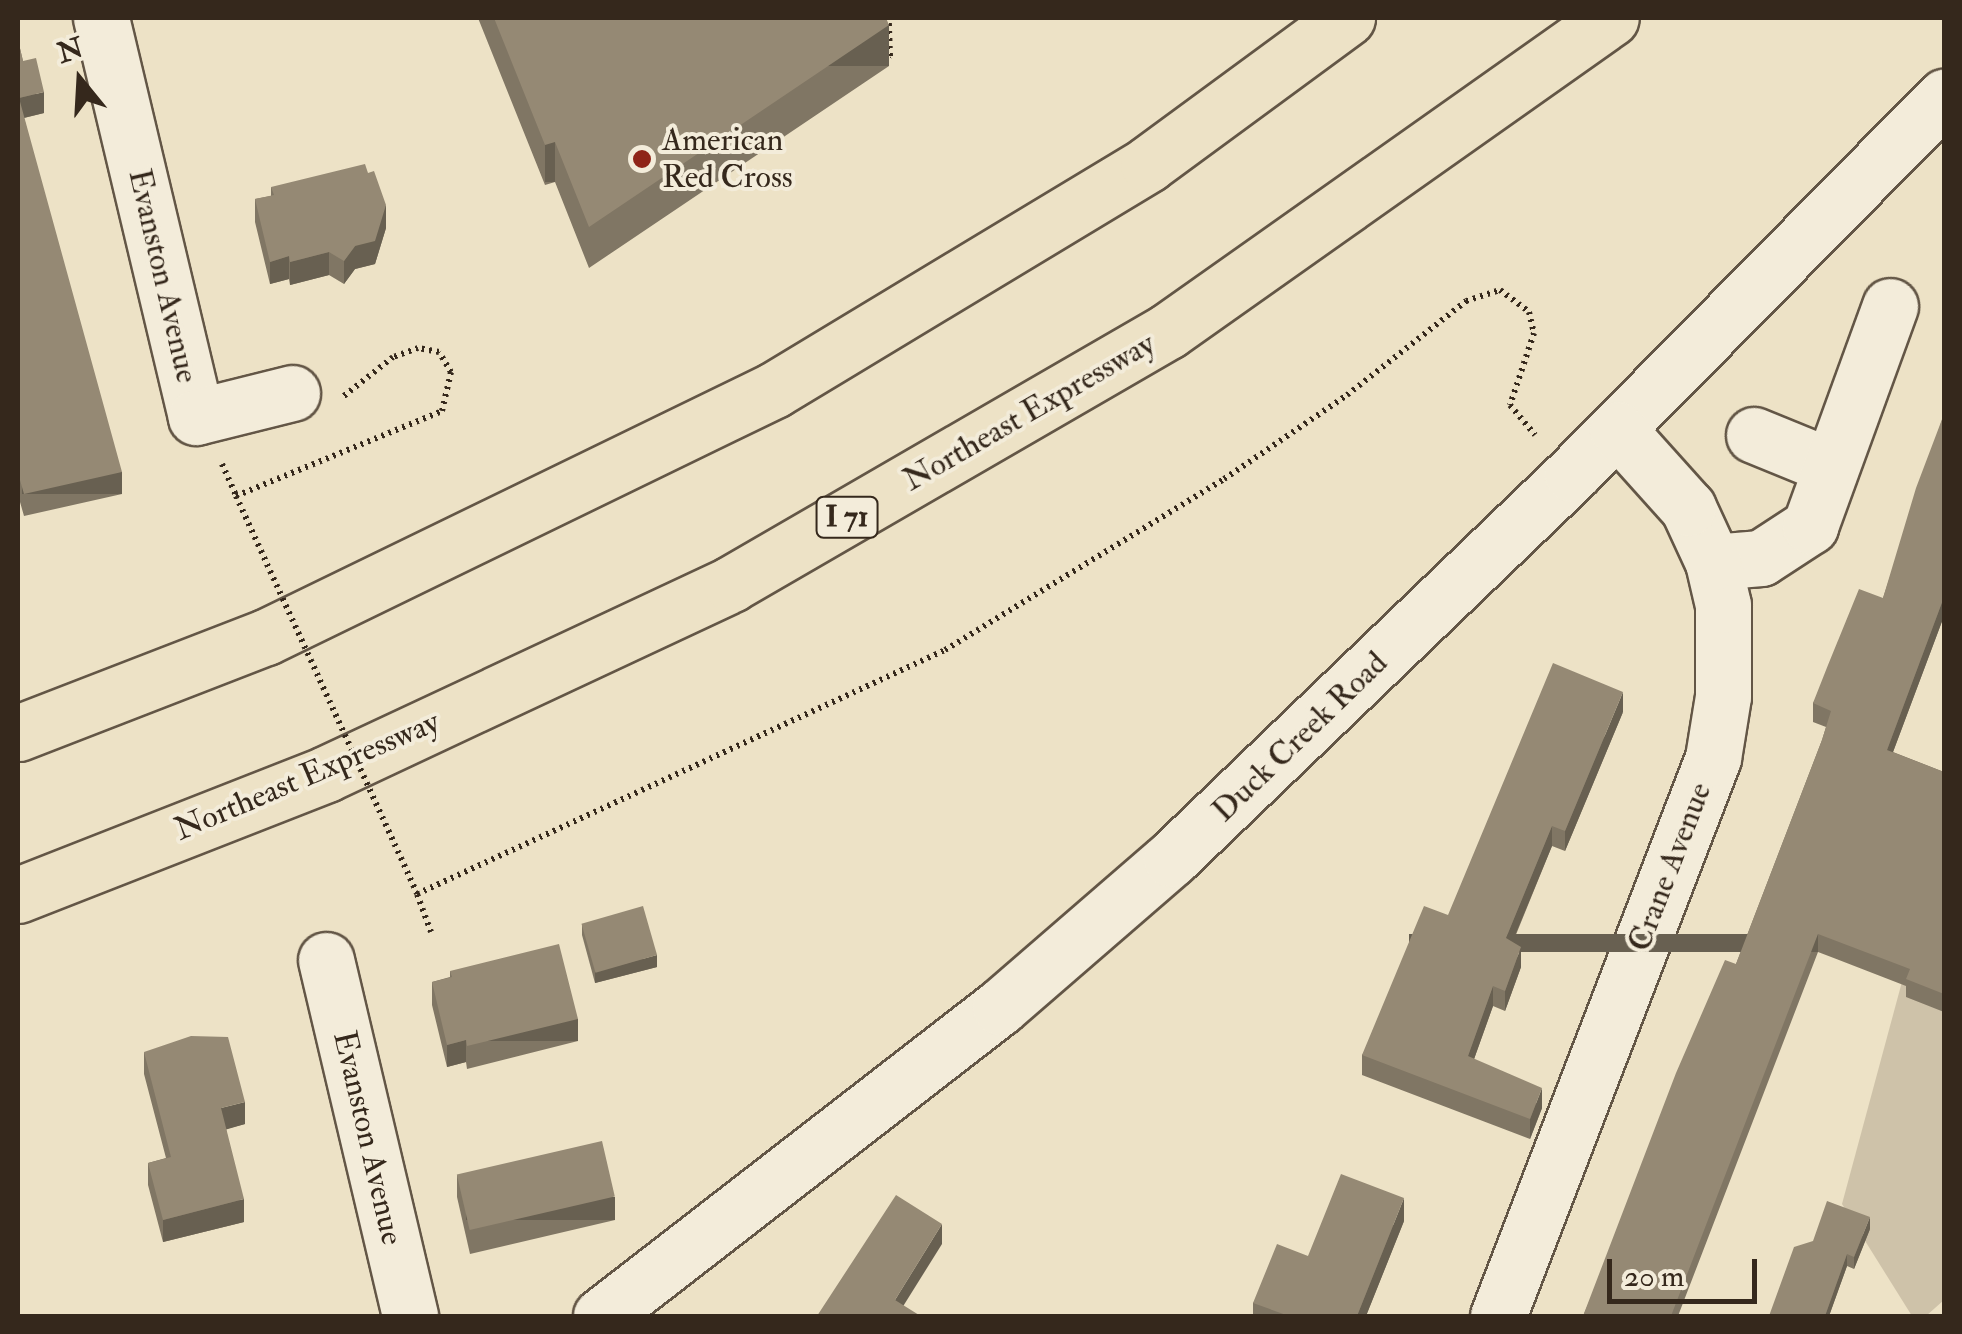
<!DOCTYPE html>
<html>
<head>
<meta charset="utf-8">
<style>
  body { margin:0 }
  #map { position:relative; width:1962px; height:1334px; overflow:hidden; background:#ede2c6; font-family:"IM FELL Double Pica",serif }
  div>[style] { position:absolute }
  .green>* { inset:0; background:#cec2a9 }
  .path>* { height:6px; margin-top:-3px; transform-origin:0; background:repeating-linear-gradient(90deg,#35281c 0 2.5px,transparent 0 7.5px) }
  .roads { filter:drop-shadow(2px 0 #635646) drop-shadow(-2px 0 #635646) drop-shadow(0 2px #635646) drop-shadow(0 -2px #635646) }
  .minor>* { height:55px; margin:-27.5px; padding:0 27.5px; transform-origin:27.5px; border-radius:27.5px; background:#f3ecda }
  .highway>* { height:55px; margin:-27.5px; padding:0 27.5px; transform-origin:27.5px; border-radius:27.5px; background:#ede2c6 }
  .path-bridge>* { height:6px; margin-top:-3px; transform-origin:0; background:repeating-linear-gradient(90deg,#35281c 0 2.5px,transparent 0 7.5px) }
  .wall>* { inset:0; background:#807664 }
  .shaded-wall>* { inset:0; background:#686051; transform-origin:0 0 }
  .building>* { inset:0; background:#958974; transform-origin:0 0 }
  .dots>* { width:28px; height:28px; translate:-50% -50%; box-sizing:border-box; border:5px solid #f3ecda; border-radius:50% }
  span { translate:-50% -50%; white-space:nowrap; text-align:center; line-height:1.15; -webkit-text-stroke:8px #f3ecda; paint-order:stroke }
  .shield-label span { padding:2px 8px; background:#f3ecda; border:2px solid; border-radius:8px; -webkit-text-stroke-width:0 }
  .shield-label { font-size:30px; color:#35281c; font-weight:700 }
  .poi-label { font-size:32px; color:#35281c }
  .left { translate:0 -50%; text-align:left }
  .street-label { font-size:32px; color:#35281c }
  .frame { position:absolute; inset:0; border:20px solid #35281c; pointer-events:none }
  .north { position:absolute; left:30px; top:30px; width:100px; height:100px; -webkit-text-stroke:8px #f3ecda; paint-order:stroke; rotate:342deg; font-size:28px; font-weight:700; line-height:40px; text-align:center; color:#35281c }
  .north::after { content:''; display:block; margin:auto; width:35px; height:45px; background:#35281c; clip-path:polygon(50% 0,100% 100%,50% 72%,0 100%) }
  .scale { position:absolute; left:1607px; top:1259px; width:150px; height:45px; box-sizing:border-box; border:5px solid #35281c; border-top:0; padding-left:12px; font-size:30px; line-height:35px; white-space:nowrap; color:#35281c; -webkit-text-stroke:8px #f3ecda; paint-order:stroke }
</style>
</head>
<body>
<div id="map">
  <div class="green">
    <div style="clip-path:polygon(1944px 897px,1944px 1300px,1926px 1316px,1912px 1316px,1842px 1204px,1903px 978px)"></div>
  </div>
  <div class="path">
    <div style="left:883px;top:60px;width:8px;rotate:-30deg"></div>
    <div style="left:890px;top:56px;width:38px;rotate:-92deg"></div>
    <div style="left:222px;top:464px;width:35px;rotate:66deg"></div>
    <div style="left:236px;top:496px;width:223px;rotate:-22.4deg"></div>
    <div style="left:442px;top:411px;width:40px;rotate:-77deg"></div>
    <div style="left:451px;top:372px;width:23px;rotate:-121deg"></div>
    <div style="left:439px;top:352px;width:21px;rotate:-169deg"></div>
    <div style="left:418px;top:348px;width:27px;rotate:160deg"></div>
    <div style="left:393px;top:357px;width:63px;rotate:141.5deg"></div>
    <div style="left:431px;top:932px;width:40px;rotate:-110.2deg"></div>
    <div style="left:417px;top:894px;width:582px;rotate:-24.8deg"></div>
    <div style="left:945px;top:650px;width:327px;rotate:-31.5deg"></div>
    <div style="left:1224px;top:479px;width:149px;rotate:-34.3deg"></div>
    <div style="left:1347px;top:395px;width:152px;rotate:-38.3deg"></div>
    <div style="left:1466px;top:301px;width:36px;rotate:-18deg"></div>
    <div style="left:1500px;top:290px;width:36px;rotate:37deg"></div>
    <div style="left:1529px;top:312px;width:22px;rotate:77deg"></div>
    <div style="left:1534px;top:333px;width:76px;rotate:108.4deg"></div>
    <div style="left:1510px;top:405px;width:39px;rotate:50deg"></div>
  </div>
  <div class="roads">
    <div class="minor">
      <div style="left:101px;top:18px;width:410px;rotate:76.6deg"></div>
      <div style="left:196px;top:417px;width:99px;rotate:-14deg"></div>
      <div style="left:1754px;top:435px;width:82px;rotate:22.2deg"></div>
      <div style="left:1713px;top:562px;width:48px;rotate:-4.8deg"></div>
      <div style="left:1761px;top:558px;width:59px;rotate:-33.1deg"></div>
      <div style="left:1810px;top:526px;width:234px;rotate:-70deg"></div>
      <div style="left:326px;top:960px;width:366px;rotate:76.7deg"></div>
      <div style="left:601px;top:1316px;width:505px;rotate:-37.76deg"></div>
      <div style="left:1000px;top:1007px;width:226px;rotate:-40.9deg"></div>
      <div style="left:1171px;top:859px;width:556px;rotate:-43.83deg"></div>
      <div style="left:1572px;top:474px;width:530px;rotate:-45.38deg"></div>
      <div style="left:1498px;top:1316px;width:598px;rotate:-68.93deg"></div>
      <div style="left:1713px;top:758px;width:63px;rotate:-80.8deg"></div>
      <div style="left:1723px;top:696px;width:91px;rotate:-90deg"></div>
      <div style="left:1723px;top:605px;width:44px;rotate:-103.1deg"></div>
      <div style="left:1713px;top:562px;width:60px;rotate:-114.8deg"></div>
      <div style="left:1688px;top:508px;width:106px;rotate:-131.9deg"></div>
    </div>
    <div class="highway">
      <div style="left:18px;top:733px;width:266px;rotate:-21.2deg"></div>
      <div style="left:266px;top:637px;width:565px;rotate:-25.93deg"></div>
      <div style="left:774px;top:390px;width:437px;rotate:-31.1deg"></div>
      <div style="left:1148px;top:164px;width:247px;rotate:-36.3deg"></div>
      <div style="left:18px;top:895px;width:331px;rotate:-21.4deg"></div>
      <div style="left:326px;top:774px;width:447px;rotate:-25.1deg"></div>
      <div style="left:731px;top:584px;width:505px;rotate:-30.07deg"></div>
      <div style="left:1168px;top:331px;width:542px;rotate:-35.24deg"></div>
    </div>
  </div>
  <div class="path-bridge">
    <div style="left:236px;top:496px;width:437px;rotate:65.5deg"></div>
  </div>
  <div class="wall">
    <div style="clip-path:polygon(478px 18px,886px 18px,889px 66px,589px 268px,555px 182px,545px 185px)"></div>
    <div style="clip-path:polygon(18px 40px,23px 61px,44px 113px,24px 118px,122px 494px,24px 516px,18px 495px)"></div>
    <div style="clip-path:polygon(271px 187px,386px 228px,375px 264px,355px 269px,344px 284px,329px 275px,290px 285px,289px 279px,270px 284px,255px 222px,255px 199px,271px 196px)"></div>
    <div style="clip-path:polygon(1944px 414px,1944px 616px,1893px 752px,1944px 772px,1944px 1012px,1906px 997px,1906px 986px,1818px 952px,1678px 1316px,1583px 1316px,1736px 964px,1822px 740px,1826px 727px,1813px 722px,1813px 703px,1883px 598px)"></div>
    <div style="clip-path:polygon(1623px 712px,1565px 851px,1552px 846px,1513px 942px,1521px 967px,1505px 1011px,1493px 1006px,1474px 1059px,1542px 1108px,1530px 1139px,1362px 1075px,1362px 1055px)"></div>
    <div style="clip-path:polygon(582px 924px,657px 967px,595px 983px,582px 935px)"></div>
    <div style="clip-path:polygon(450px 971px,578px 1041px,467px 1069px,466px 1062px,447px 1067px,432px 1005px,432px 982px,450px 977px)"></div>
    <div style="clip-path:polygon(144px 1052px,245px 1124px,226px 1129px,244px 1222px,163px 1242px,148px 1185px,148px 1163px,166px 1158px,144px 1074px)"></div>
    <div style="clip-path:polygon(457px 1175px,615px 1220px,470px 1254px,457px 1197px)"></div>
    <div style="clip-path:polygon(1404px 1221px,1366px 1316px,1253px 1316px,1253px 1303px,1308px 1256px)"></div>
    <div style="clip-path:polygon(1870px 1229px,1854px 1269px,1847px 1266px,1829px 1316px,1769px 1316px)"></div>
  </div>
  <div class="shaded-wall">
    <div style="left:889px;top:25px;width:41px;height:362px;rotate:90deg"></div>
    <div style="clip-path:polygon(44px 92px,44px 113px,19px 119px,19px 98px)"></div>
    <div style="left:555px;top:142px;width:40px;height:10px;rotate:90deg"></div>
    <div style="clip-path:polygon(386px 205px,386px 228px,375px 264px,355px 269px,344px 284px,344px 261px)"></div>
    <div style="clip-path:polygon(329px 252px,329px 275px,290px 285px,290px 262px)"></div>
    <div style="clip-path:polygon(289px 256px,289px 279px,270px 284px,270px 262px)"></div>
    <div style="left:122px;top:472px;width:22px;height:100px;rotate:90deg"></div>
    <div style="clip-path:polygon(1944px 597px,1944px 616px,1887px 768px,1887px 750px)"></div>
    <div style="clip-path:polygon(1623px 692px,1623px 712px,1565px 851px,1565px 831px)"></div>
    <div style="clip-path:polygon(1552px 826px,1552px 846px,1506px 957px,1506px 938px)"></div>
    <div style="left:1818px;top:934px;width:18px;height:409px;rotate:90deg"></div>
    <div style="clip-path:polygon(1521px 947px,1521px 967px,1505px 1011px,1505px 991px)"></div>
    <div style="clip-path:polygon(657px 955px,657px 967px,595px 983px,595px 972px)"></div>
    <div style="clip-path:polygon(1493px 986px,1493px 1006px,1468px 1076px,1468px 1056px)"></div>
    <div style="left:578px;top:1019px;width:22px;height:114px;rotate:90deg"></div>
    <div style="clip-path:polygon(466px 1040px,466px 1062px,447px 1067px,447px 1045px)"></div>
    <div style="clip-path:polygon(1542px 1088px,1542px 1108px,1530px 1139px,1530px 1119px)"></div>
    <div style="clip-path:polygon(245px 1102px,245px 1124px,221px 1131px,221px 1108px)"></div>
    <div style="left:615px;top:1197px;width:23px;height:149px;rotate:90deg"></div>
    <div style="clip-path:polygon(1404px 1198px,1404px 1221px,1366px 1316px,1357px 1316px)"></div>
    <div style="clip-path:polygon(244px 1199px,244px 1222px,163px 1242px,163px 1220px)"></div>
    <div style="clip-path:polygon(1870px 1217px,1870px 1229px,1854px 1269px,1854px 1257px)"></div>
    <div style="clip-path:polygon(942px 1224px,942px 1244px,897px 1316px,895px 1300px)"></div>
    <div style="clip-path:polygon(1847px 1254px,1847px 1266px,1829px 1316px,1825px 1316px)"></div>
  </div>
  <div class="building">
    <div style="clip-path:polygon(494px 18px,886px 18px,889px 25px,589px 227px,555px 142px,545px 145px)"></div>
    <div style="clip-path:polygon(18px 40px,23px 61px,36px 58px,44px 92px,19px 98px,122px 472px,24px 494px,18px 473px)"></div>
    <div style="clip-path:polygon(365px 164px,368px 173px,374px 171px,386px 205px,375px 241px,355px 246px,344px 261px,329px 252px,290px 262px,289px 256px,270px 262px,255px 199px,274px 195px,271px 187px)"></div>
    <div style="clip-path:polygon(1944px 414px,1944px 597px,1887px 750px,1944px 772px,1944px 994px,1906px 979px,1910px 969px,1818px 934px,1671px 1316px,1583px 1316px,1676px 1073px,1725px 960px,1736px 964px,1822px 740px,1831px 711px,1813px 703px,1828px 665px,1859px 589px,1883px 598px,1916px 488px)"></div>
    <div style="clip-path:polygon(1553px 663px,1623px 692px,1565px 831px,1552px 826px,1506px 938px,1521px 947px,1505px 991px,1493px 986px,1468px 1056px,1542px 1088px,1530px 1119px,1362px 1055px,1424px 906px,1448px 915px)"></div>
    <div style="left:643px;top:906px;width:51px;height:64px;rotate:74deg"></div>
    <div style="clip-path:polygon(559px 944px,578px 1019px,467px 1046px,466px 1040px,447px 1045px,432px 982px,452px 977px,450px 971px)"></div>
    <div style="clip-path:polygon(191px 1036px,228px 1037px,245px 1102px,221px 1108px,244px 1199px,163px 1220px,148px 1163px,171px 1157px,144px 1052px)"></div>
    <div style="left:602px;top:1141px;width:57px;height:149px;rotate:77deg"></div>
    <div style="clip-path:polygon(1341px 1174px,1404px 1198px,1357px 1316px,1289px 1316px,1253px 1303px,1277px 1244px,1308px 1256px)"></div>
    <div style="clip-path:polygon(896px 1195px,942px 1224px,895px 1300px,919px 1315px,817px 1316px)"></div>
    <div style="clip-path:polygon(1827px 1201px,1870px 1217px,1854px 1257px,1847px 1254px,1825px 1316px,1769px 1316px,1794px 1247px,1813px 1241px)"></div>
  </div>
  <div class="dots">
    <div style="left:642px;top:159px;background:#8f2418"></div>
  </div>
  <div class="shield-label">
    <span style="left:847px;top:517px">I 71</span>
  </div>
  <div class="poi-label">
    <span class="left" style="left:662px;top:159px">American<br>Red Cross</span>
  </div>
  <div class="street-label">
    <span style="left:163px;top:276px;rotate:77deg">Evanston Avenue</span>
    <span style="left:1029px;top:412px;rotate:-30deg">Northeast Expressway</span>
    <span style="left:1300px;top:737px;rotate:-44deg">Duck Creek Road</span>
    <span style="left:307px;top:776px;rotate:-23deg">Northeast Expressway</span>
    <span style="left:1670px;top:867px;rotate:-69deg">Crane Avenue</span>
    <span style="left:368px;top:1138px;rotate:77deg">Evanston Avenue</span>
  </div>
  <div class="frame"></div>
  <div class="north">N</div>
  <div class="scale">20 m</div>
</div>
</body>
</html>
